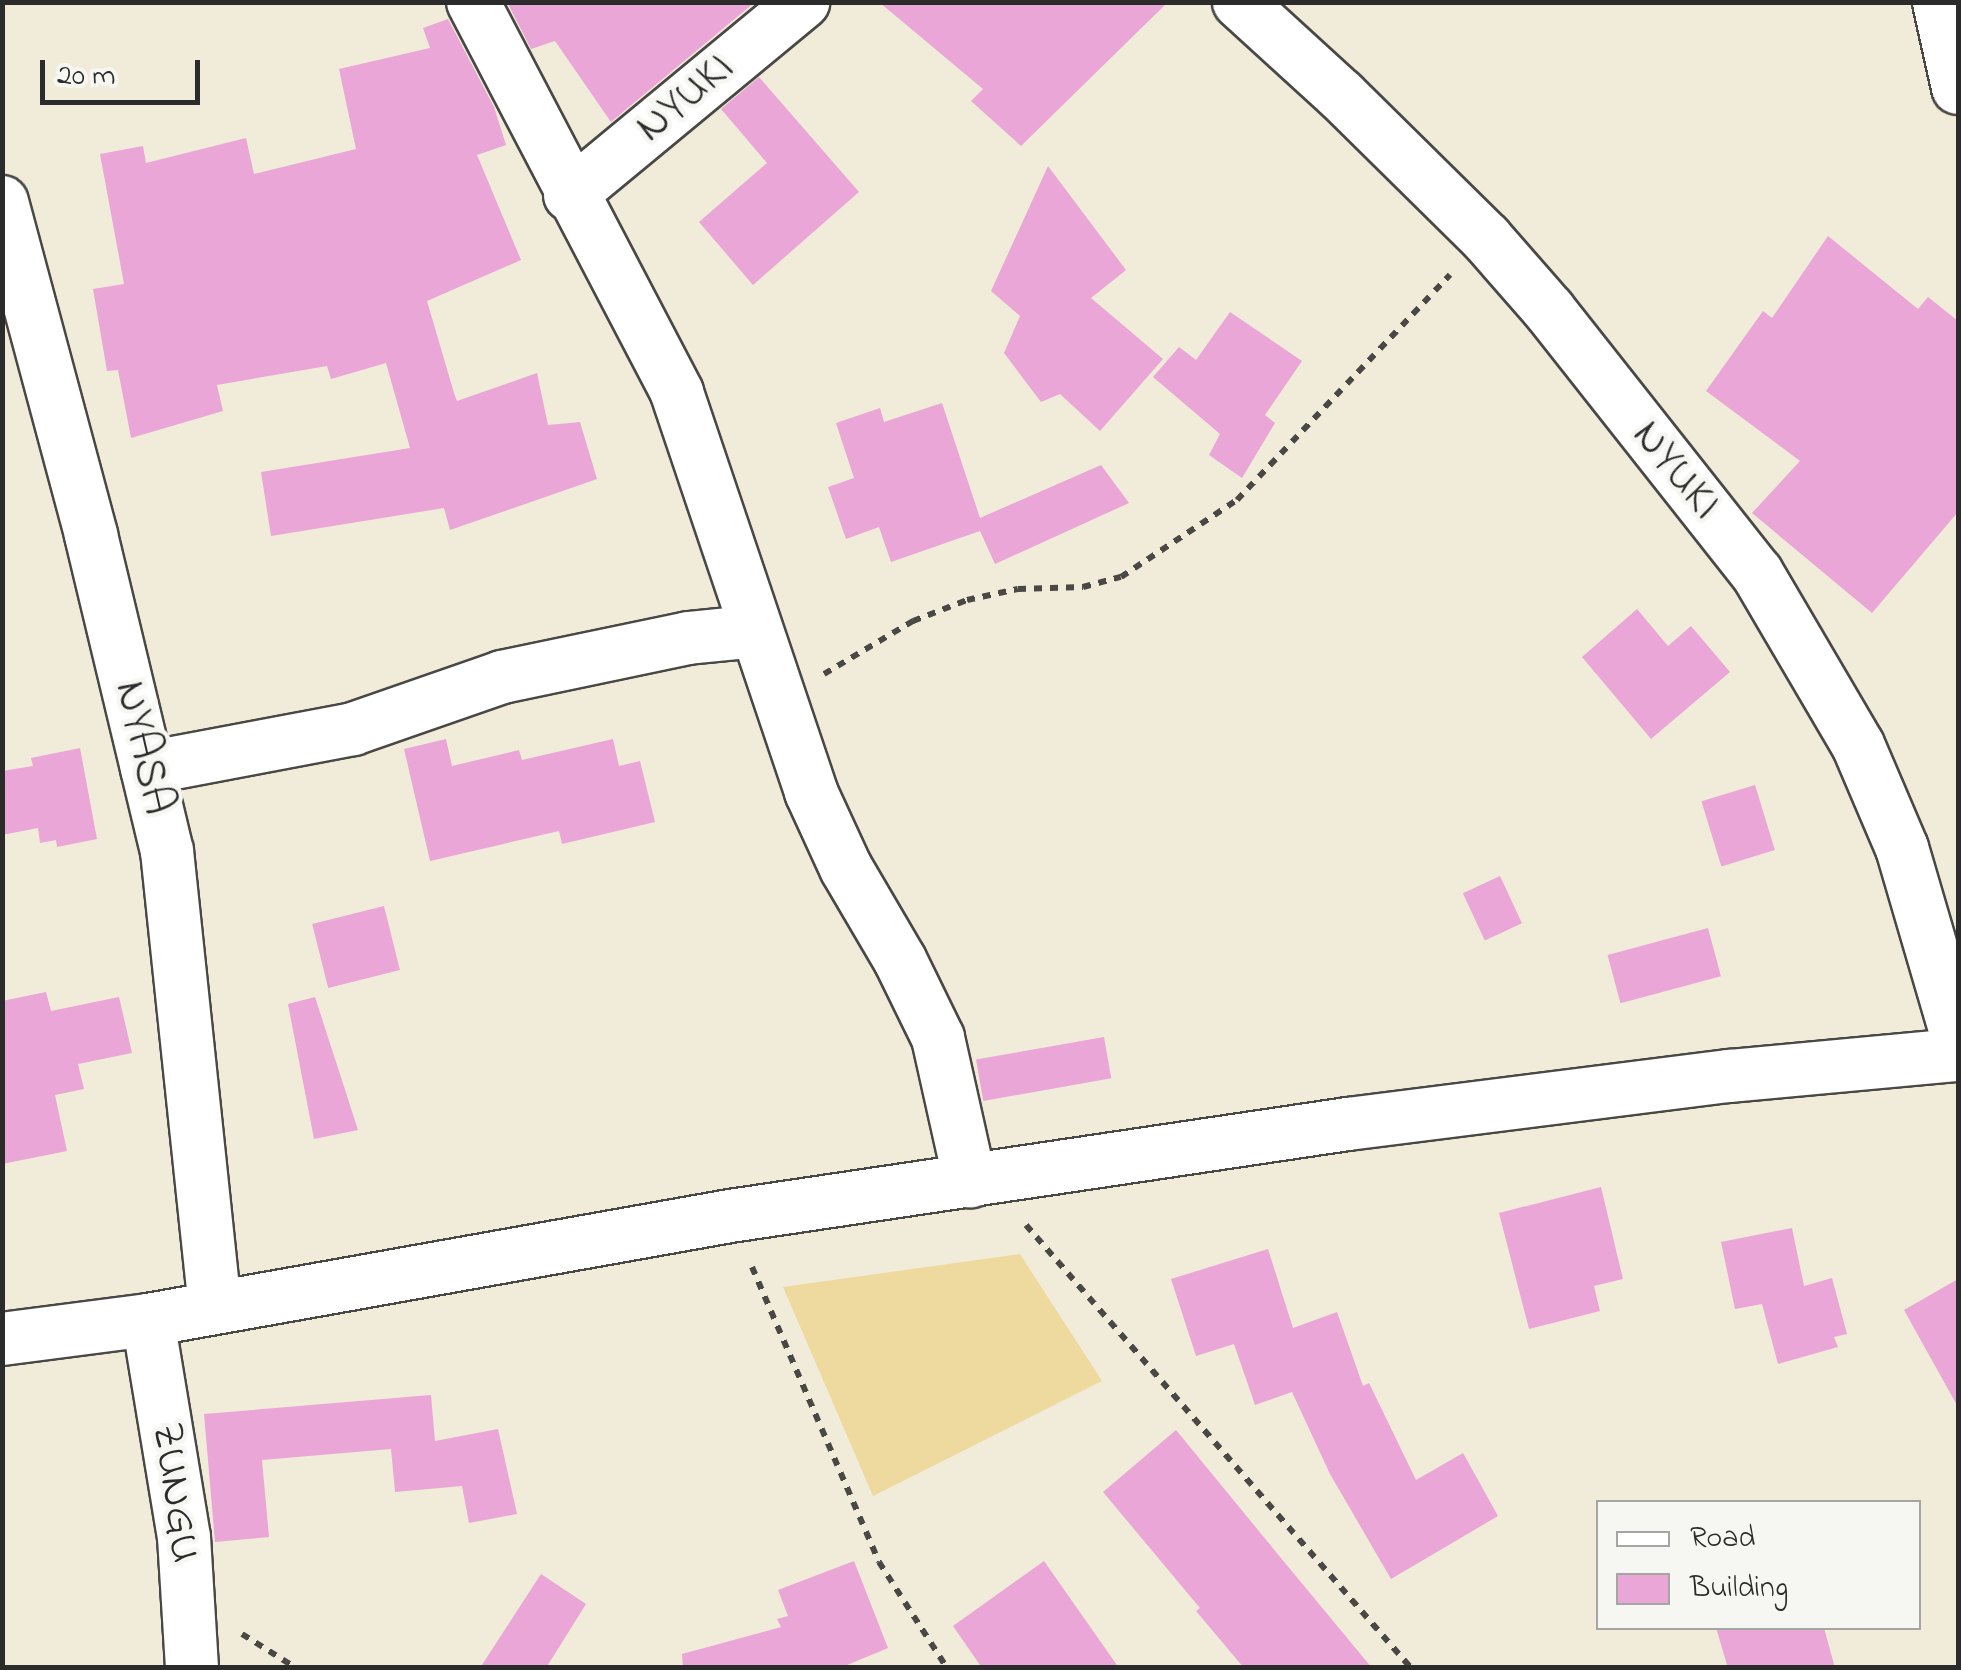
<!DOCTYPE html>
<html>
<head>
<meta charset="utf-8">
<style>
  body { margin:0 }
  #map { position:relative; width:1961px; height:1670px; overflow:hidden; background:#f1ecda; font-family:"Indie Flower",sans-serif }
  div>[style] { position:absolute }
  .sand>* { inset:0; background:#eeda9e }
  .building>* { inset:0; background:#e9a6d6; transform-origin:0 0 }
  .path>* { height:6px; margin-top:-3px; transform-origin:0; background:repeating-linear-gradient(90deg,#494845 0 8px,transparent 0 16px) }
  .roads { filter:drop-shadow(2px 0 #494845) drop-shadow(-2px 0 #494845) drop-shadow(0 2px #494845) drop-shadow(0 -2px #494845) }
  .minor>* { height:52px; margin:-26px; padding:0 26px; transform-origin:26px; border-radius:26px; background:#fff }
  span { translate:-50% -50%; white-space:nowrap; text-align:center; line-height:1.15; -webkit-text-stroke:9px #f6f6f2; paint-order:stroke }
  .street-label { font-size:45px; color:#2b2b2b }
  .frame { position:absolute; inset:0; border:5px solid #2b2b2b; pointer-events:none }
  .legend { position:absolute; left:1596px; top:1500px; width:325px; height:130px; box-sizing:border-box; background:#f6f6f2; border:2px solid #a5a5a2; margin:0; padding:12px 18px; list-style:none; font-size:30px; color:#2b2b2b }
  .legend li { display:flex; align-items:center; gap:20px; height:50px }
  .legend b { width:50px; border:2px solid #a5a5a2 }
  .scale { position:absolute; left:40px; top:60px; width:160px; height:45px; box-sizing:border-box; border:5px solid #2b2b2b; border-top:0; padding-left:12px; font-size:30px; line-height:35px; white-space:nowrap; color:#2b2b2b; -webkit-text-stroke:8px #f6f6f2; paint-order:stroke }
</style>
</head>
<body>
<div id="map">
  <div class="sand">
    <div style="clip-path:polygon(1020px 1254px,1102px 1381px,873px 1496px,783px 1287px)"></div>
  </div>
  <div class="building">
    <div style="clip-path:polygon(507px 2px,755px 2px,611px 122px,555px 41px,531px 49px)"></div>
    <div style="clip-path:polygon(879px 2px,1168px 2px,1021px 146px,971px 101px,983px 89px)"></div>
    <div style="clip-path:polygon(448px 19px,494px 107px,506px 145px,477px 155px,521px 260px,427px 301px,454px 393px,457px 401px,537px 373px,548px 425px,580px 422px,597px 479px,450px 530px,444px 508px,271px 536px,261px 472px,410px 448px,386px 363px,331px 379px,327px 366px,217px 385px,223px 411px,131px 438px,118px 370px,107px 371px,93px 289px,124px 284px,100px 154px,143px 146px,146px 163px,246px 138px,254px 174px,356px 149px,339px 69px,430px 48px,423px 28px)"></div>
    <div style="clip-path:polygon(759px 77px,859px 192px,753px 285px,699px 222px,767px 163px,721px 109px)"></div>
    <div style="clip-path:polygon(1048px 166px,1126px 270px,1091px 298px,1163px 359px,1100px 431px,1060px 394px,1041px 402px,1004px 353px,1020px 316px,991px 291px)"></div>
    <div style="clip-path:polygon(1828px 236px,1918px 309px,1928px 297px,1958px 321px,1958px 512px,1872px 613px,1752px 513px,1800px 461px,1706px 391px,1763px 311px,1772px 318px)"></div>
    <div style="clip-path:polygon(1230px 312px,1302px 361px,1265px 415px,1275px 423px,1242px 478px,1209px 455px,1220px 434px,1153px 377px,1179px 347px,1196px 360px)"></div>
    <div style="clip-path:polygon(942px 403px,980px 518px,1101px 465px,1129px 503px,995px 564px,980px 531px,891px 562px,879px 527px,846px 539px,828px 487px,854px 478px,836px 423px,880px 408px,884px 422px)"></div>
    <div style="clip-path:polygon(1637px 609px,1668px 646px,1691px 626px,1730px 672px,1651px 739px,1582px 657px)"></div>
    <div style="clip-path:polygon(446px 739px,452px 766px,519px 750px,522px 760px,613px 739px,619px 766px,640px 761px,655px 822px,562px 844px,559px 831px,430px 861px,404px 749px)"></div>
    <div style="clip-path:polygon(80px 748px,97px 839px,57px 847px,56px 840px,40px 843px,38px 828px,2px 835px,2px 771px,33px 766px,31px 758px)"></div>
    <div style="left:1755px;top:785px;width:68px;height:56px;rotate:73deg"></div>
    <div style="left:1500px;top:876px;width:52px;height:41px;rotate:65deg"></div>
    <div style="left:384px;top:906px;width:66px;height:74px;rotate:76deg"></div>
    <div style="left:1708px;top:928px;width:50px;height:104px;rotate:75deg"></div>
    <div style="clip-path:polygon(46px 992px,51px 1011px,119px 997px,132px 1053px,78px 1064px,84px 1089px,55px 1095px,67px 1151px,2px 1164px,2px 1001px)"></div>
    <div style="clip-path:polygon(315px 997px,358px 1130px,314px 1139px,288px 1004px)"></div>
    <div style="left:1104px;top:1037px;width:42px;height:130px;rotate:80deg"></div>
    <div style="clip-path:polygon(1601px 1187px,1623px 1279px,1594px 1286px,1600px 1311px,1529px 1329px,1499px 1213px)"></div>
    <div style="clip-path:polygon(1792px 1228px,1804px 1286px,1832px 1278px,1847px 1334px,1834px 1337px,1838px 1347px,1778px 1364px,1762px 1304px,1735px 1309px,1721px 1242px)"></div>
    <div style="clip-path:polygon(1268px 1249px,1293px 1328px,1337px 1312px,1363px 1386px,1369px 1383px,1416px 1480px,1463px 1453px,1498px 1516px,1391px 1579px,1330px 1474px,1292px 1392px,1255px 1405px,1234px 1344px,1196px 1356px,1171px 1279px)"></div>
    <div style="clip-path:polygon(1958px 1279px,1958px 1407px,1904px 1310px)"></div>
    <div style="clip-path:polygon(431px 1395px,435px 1441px,498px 1429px,517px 1514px,469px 1523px,462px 1486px,395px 1492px,391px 1449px,262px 1460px,269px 1537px,215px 1542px,204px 1414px)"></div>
    <div style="clip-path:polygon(1176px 1430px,1267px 1541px,1372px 1668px,1244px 1668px,1196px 1611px,1200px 1608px,1103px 1492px)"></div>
    <div style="clip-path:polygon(854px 1561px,888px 1648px,840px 1668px,683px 1668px,682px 1654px,781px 1627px,777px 1619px,788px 1616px,778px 1590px)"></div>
    <div style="clip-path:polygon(1044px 1561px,1119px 1668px,982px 1668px,953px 1626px)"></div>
    <div style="clip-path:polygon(541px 1574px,586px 1604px,546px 1668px,480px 1668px)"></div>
    <div style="clip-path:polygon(1716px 1628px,1824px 1628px,1835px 1668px,1728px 1668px)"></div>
  </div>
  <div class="path">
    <div style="left:824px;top:674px;width:104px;rotate:-30.8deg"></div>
    <div style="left:913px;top:621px;width:58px;rotate:-21.3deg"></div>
    <div style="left:967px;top:600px;width:52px;rotate:-12.2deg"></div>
    <div style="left:1018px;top:589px;width:65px;rotate:-1.8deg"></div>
    <div style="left:1083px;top:587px;width:39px;rotate:-15deg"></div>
    <div style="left:1121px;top:577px;width:139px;rotate:-33.6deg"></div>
    <div style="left:1237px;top:500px;width:310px;rotate:-46.6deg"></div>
    <div style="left:1026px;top:1225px;width:587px;rotate:49.01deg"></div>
    <div style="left:752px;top:1267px;width:321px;rotate:66.7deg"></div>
    <div style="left:879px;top:1562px;width:126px;rotate:57.3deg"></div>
    <div style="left:242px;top:1634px;width:64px;rotate:32.2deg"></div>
  </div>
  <div class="roads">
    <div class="minor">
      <div style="left:473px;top:2px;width:441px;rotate:62.4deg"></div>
      <div style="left:677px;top:393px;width:421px;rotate:71.4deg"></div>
      <div style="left:811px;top:792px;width:84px;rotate:65.3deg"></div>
      <div style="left:846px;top:868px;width:107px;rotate:59.6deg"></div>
      <div style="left:900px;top:960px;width:87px;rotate:64deg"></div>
      <div style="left:938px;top:1038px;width:147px;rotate:77.4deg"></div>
      <div style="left:1239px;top:2px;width:138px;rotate:42.4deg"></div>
      <div style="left:1341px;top:95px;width:204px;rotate:44.6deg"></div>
      <div style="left:1486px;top:238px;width:96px;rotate:48.8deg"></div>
      <div style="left:1549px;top:310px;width:335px;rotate:51.7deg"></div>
      <div style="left:1757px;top:573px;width:199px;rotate:59.6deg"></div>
      <div style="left:1858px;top:745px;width:112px;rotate:66.9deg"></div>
      <div style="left:1902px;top:848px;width:199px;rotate:73.7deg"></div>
      <div style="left:1939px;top:2px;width:88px;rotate:77.5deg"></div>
      <div style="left:570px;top:195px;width:303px;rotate:-39.6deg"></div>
      <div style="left:2px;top:202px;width:345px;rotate:75deg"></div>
      <div style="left:91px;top:535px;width:325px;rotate:76.5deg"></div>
      <div style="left:167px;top:851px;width:458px;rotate:84deg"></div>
      <div style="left:147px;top:768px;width:210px;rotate:-10.7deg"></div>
      <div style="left:353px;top:729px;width:158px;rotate:-19.2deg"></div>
      <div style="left:502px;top:677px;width:190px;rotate:-11.8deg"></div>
      <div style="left:688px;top:638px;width:69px;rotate:-5.8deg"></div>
      <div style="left:148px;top:1320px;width:220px;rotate:80.6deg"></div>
      <div style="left:184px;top:1537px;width:131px;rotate:86.5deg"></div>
      <div style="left:2px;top:1339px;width:147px;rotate:-7.4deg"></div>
      <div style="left:148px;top:1320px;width:591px;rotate:-10.13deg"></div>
      <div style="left:730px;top:1216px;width:625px;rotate:-8.47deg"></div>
      <div style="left:1348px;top:1124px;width:385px;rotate:-7.2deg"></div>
      <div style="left:1730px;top:1076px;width:229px;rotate:-5.3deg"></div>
    </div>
  </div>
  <div class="street-label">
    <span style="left:686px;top:99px;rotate:-40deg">NYUKI</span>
    <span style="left:1675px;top:471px;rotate:51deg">NYUKI</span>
    <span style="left:142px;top:748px;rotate:77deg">NYASA</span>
    <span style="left:174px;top:1493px;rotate:82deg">ZUNGU</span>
  </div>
  <div class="frame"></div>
  <ul class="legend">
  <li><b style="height:12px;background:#fff"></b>Road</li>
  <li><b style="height:28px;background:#e9a6d6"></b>Building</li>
  </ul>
  <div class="scale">20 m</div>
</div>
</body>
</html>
